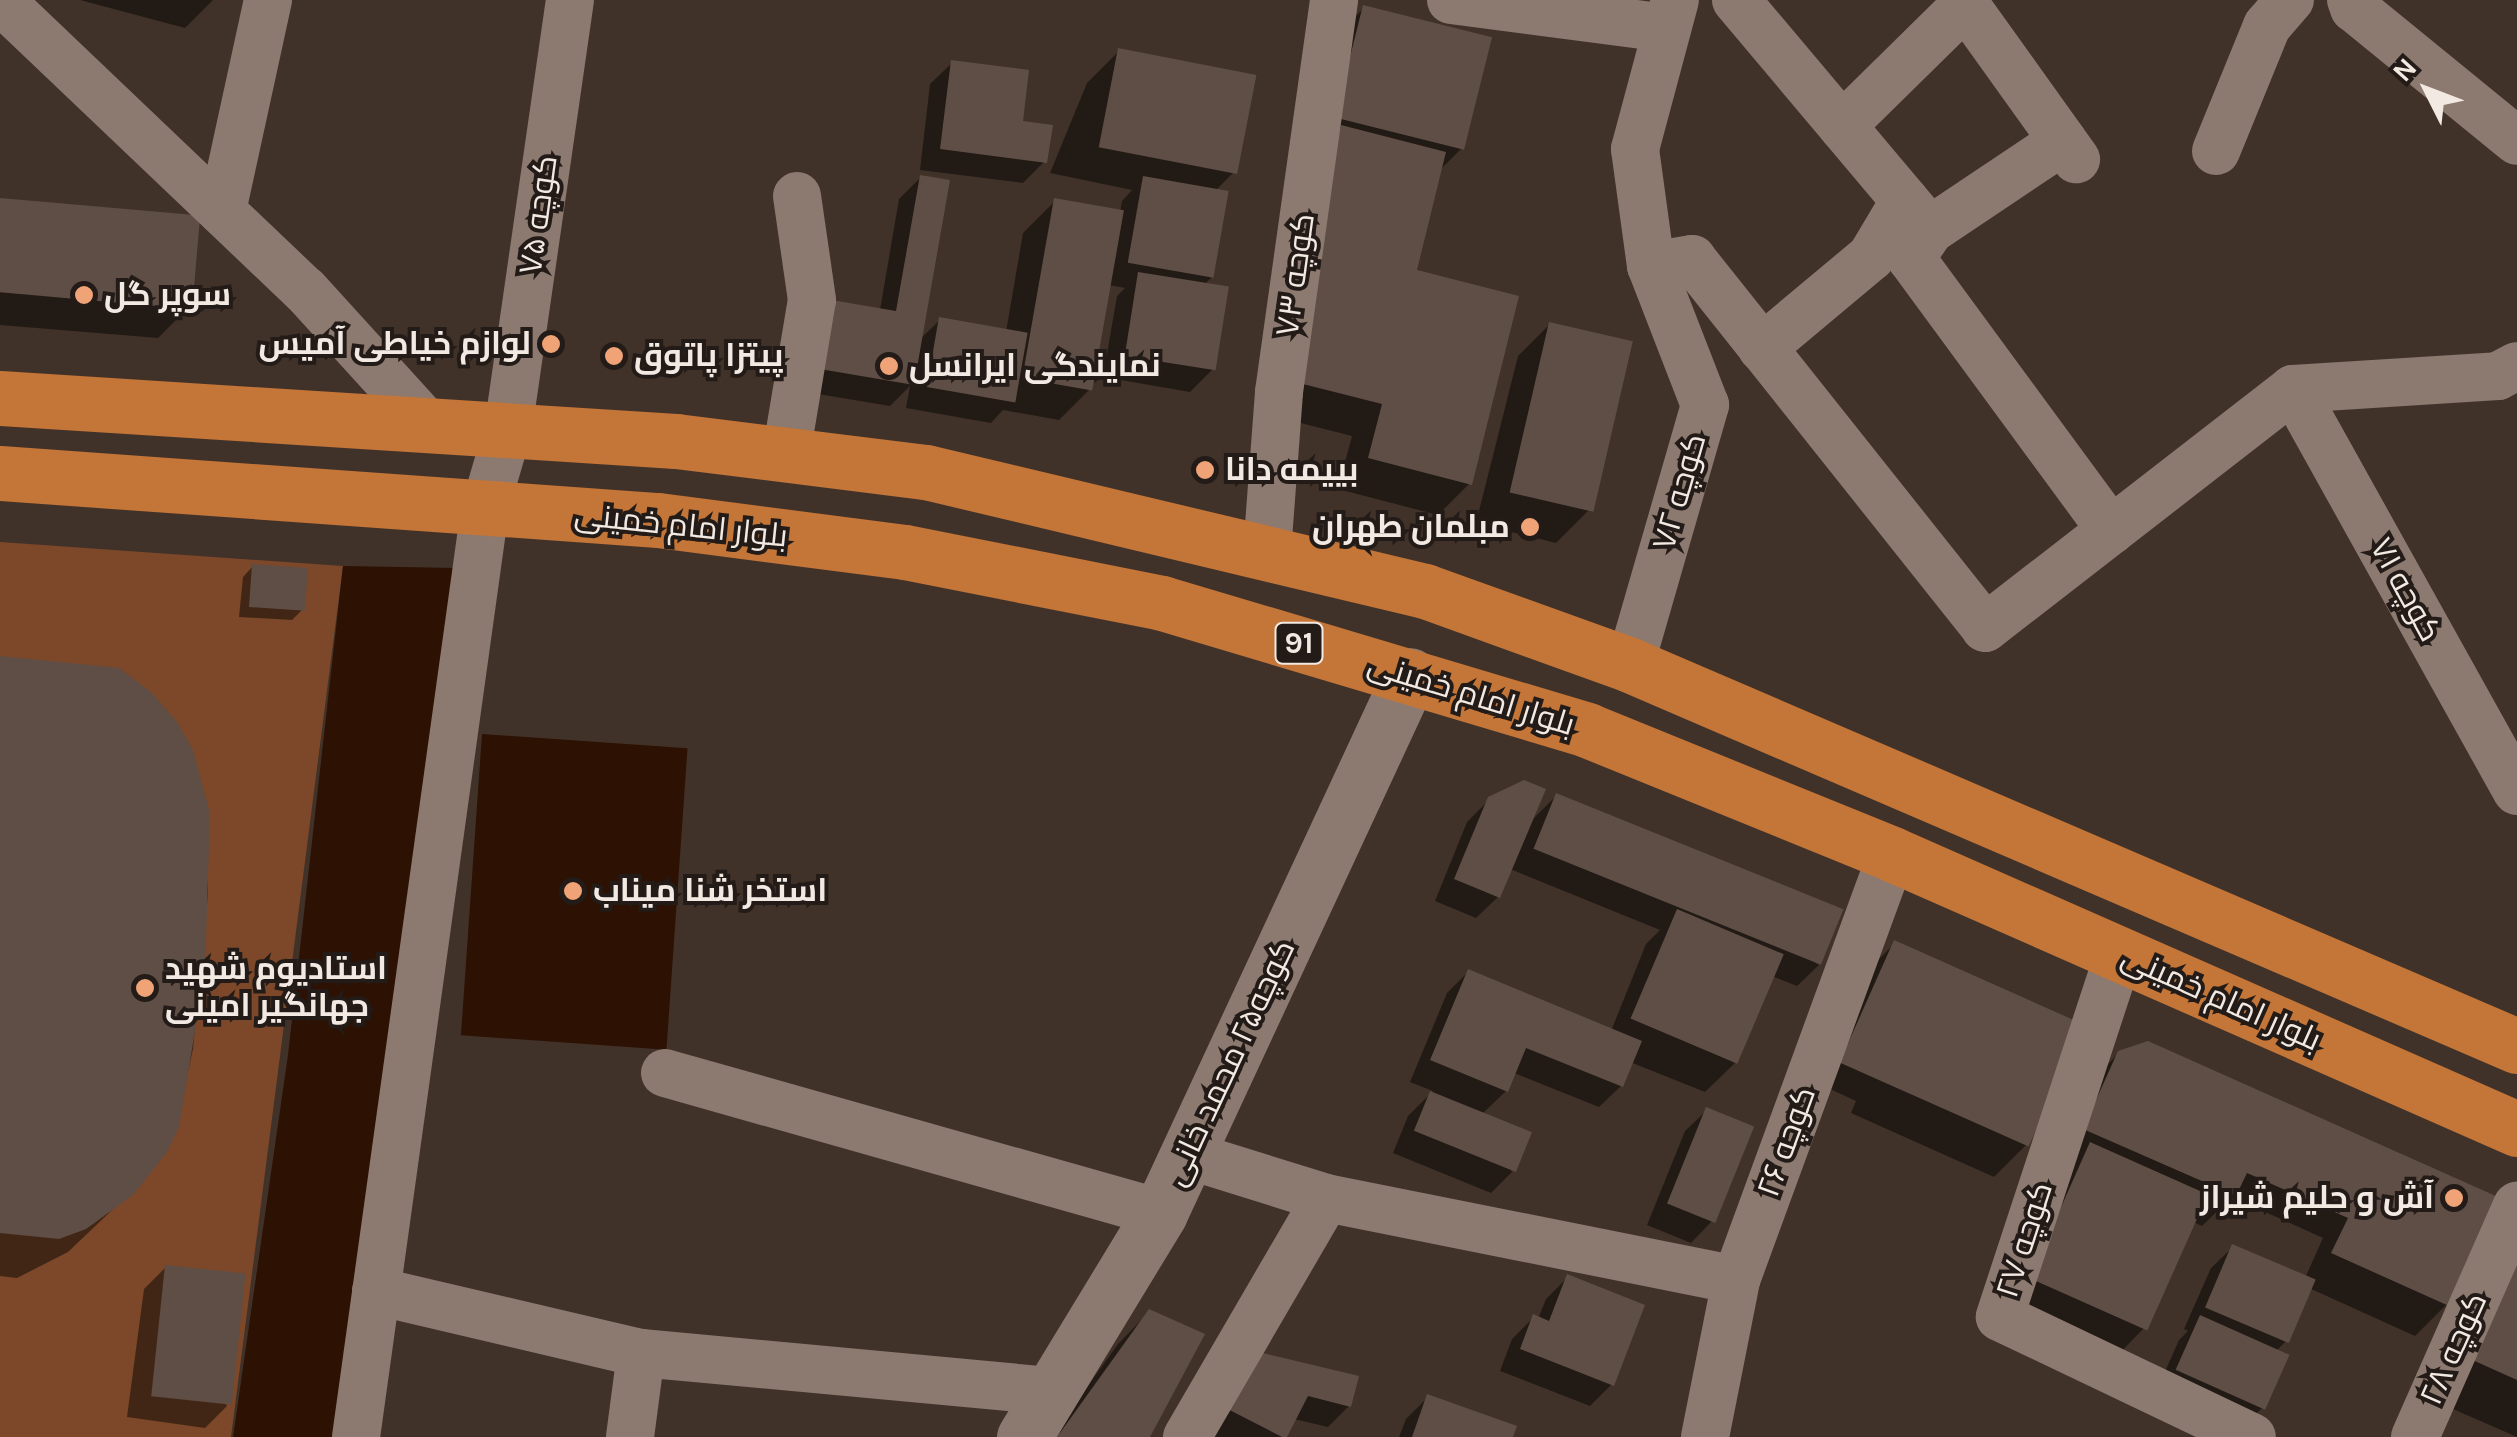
<!DOCTYPE html>
<html>
<head>
<meta charset="utf-8">
<style>
  body { margin:0 }
  #map { position:relative; width:2517px; height:1437px; overflow:hidden; background:#413229; font-family:Karla,Cairo,sans-serif }
  div>[style] { position:absolute }
  .green>* { inset:0; background:#7c4829 }
  .water>* { inset:0; background:#2d1102; transform-origin:0 0 }
  .shadow>* { inset:0; background:#0007 }
  .building>* { inset:0; background:#5f4e45; transform-origin:0 0 }
  .street>* { height:48px; margin:-24px; padding:0 24px; transform-origin:24px; border-radius:24px; background:#8c7a70 }
  .secondary>* { height:55px; margin:-27.5px; padding:0 27.5px; transform-origin:27.5px; border-radius:27.5px; background:#8c7a70 }
  .primary>* { height:55px; margin:-27.5px; padding:0 27.5px; transform-origin:27.5px; border-radius:27.5px; background:#c47538 }
  .dots>* { width:28px; height:28px; translate:-50% -50%; box-sizing:border-box; border:5px solid #231b17; border-radius:50% }
  span { translate:-50% -50%; white-space:nowrap; text-align:center; line-height:1.15; -webkit-text-stroke:8px #231b17; paint-order:stroke }
  .shield-label span { padding:2px 8px; background:#231b17; border:2px solid; border-radius:8px; -webkit-text-stroke-width:0 }
  .shield-label { font-size:30px; color:#f3e9e3; font-weight:700 }
  .street-label { font-size:32px; color:#f3e9e3 }
  .poi-label { font-size:32px; color:#f3e9e3; font-weight:700 }
  .left { translate:0 -50%; text-align:left }
  .right { translate:-100% -50%; text-align:right }
  .north { position:absolute; left:2377px; top:40px; width:100px; height:100px; -webkit-text-stroke:8px #231b17; paint-order:stroke; rotate:312deg; font-size:28px; font-weight:700; line-height:40px; text-align:center; color:#f3e9e3 }
  .north::after { content:''; display:block; margin:auto; width:35px; height:45px; background:#f3e9e3; clip-path:polygon(50% 0,100% 100%,50% 72%,0 100%) }
</style>
</head>
<body>
<div id="map">
  <div class="green">
    <div style="clip-path:polygon(0 542px,343px 566px,231px 1437px,0 1437px)"></div>
  </div>
  <div class="water">
    <div style="clip-path:polygon(343px 566px,459px 568px,342px 1437px,233px 1437px,288px 1055px)"></div>
    <div style="left:482px;top:734px;width:206px;height:302px;rotate:4deg"></div>
  </div>
  <div class="shadow">
    <div style="clip-path:polygon(80px 0,213px 0,185px 28px)"></div>
    <div style="clip-path:polygon(1364px 8px,1461px 149px,1439px 171px,1413px 272px,1470px 483px,1438px 515px,1338px 489px,1352px 436px,1261px 413px,1332px 39px)"></div>
    <div style="clip-path:polygon(1119px 51px,1233px 173px,1215px 191px,1212px 277px,1204px 285px,1212px 370px,1190px 392px,1103px 377px,1117px 296px,1125px 288px,1109px 285px,1091px 388px,1059px 420px,1003px 410px,991px 423px,906px 408px,910px 386px,890px 406px,788px 389px,880px 310px,899px 199px,921px 177px,919px 340px,940px 320px,1006px 332px,1023px 233px,1055px 201px,1120px 212px,1122px 201px,1132px 190px,1050px 173px,1087px 83px)"></div>
    <div style="clip-path:polygon(952px 63px,1020px 124px,1045px 161px,1023px 183px,920px 170px,930px 84px)"></div>
    <div style="clip-path:polygon(0 201px,190px 306px,158px 338px,0 325px)"></div>
    <div style="clip-path:polygon(1550px 324px,1588px 511px,1556px 543px,1476px 523px,1518px 356px)"></div>
    <div style="clip-path:polygon(253px 566px,302px 610px,292px 620px,239px 617px,243px 577px)"></div>
    <div style="clip-path:polygon(0 658px,208px 815px,208px 893px,193px 1049px,176px 1126px,149px 1173px,108px 1214px,68px 1252px,17px 1278px,0 1276px)"></div>
    <div style="clip-path:polygon(1556px 796px,1819px 965px,1797px 986px,1772px 976px,1737px 1061px,1705px 1092px,1630px 1062px,1621px 1086px,1599px 1107px,1514px 1073px,1506px 1091px,1481px 1115px,1512px 1172px,1491px 1193px,1393px 1153px,1408px 1116px,1433px 1091px,1410px 1082px,1447px 993px,1468px 972px,1611px 1031px,1646px 944px,1660px 930px,1510px 869px,1498px 897px,1476px 918px,1435px 901px,1467px 822px,1490px 799px,1528px 824px)"></div>
    <div style="clip-path:polygon(1895px 943px,2026px 1145px,1994px 1177px,1851px 1113px,1856px 1101px,1819px 1084px,1873px 965px)"></div>
    <div style="clip-path:polygon(2119px 1053px,2495px 1199px,2447px 1304px,2415px 1336px,2309px 1288px,2285px 1342px,2275px 1352px,2262px 1408px,2241px 1429px,2156px 1392px,2179px 1340px,2188px 1331px,2184px 1329px,2211px 1268px,2233px 1247px,2305px 1278px,2323px 1238px,2232px 1197px,2202px 1226px,2193px 1222px,2144px 1328px,2113px 1360px,2000px 1309px,2087px 1085px)"></div>
    <div style="clip-path:polygon(1707px 1110px,1712px 1221px,1691px 1243px,1647px 1225px,1685px 1131px)"></div>
    <div style="clip-path:polygon(2517px 1235px,2517px 1437px,2430px 1399px)"></div>
    <div style="clip-path:polygon(166px 1267px,227px 1406px,205px 1428px,127px 1417px,144px 1289px)"></div>
    <div style="clip-path:polygon(1568px 1277px,1612px 1384px,1590px 1406px,1500px 1371px,1512px 1339px,1534px 1317px,1538px 1319px,1546px 1299px)"></div>
    <div style="clip-path:polygon(1149px 1312px,1147px 1437px,1051px 1437px,1118px 1344px)"></div>
    <div style="clip-path:polygon(1221px 1373px,1349px 1406px,1328px 1427px,1294px 1419px,1284px 1437px,1188px 1437px)"></div>
    <div style="clip-path:polygon(1428px 1397px,1510px 1437px,1399px 1437px,1406px 1419px)"></div>
  </div>
  <div class="building">
    <div style="left:1363px;top:5px;width:133px;height:116px;rotate:14deg"></div>
    <div style="left:1118px;top:48px;width:141px;height:101px;rotate:11deg"></div>
    <div style="clip-path:polygon(951px 60px,1029px 70px,1023px 121px,1053px 125px,1047px 163px,940px 149px)"></div>
    <div style="clip-path:polygon(1341px 125px,1446px 152px,1417px 270px,1519px 296px,1472px 485px,1368px 458px,1382px 404px,1291px 381px,1311px 244px)"></div>
    <div style="clip-path:polygon(920px 175px,950px 180px,914px 385px,808px 367px,820px 298px,896px 311px)"></div>
    <div style="left:1143px;top:176px;width:87px;height:88px;rotate:10deg"></div>
    <div style="left:0;top:198px;width:201px;height:94px;rotate:5deg"></div>
    <div style="left:1054px;top:198px;width:71px;height:183px;rotate:10deg"></div>
    <div style="left:1138px;top:272px;width:92px;height:85px;rotate:9deg"></div>
    <div style="left:939px;top:317px;width:90px;height:71px;rotate:10deg"></div>
    <div style="left:1549px;top:322px;width:86px;height:175px;rotate:13deg"></div>
    <div style="left:252px;top:564px;width:56px;height:43px;rotate:4deg"></div>
    <div style="clip-path:polygon(0 656px,119px 668px,151px 692px,177px 722px,193px 750px,210px 814px,205px 971px,179px 1127px,167px 1152px,133px 1195px,86px 1229px,59px 1239px,0 1233px)"></div>
    <div style="clip-path:polygon(1524px 780px,1546px 789px,1500px 898px,1454px 879px,1488px 797px)"></div>
    <div style="left:1556px;top:793px;width:310px;height:60px;rotate:22deg"></div>
    <div style="left:1677px;top:909px;width:116px;height:119px;rotate:23deg"></div>
    <div style="left:1894px;top:940px;width:207px;height:134px;rotate:24deg"></div>
    <div style="clip-path:polygon(1468px 969px,1642px 1041px,1623px 1087px,1526px 1048px,1508px 1092px,1430px 1060px)"></div>
    <div style="clip-path:polygon(2148px 1041px,2498px 1197px,2449px 1306px,2331px 1253px,2348px 1218px,2247px 1173px,2236px 1196px,2083px 1129px,2118px 1051px)"></div>
    <div style="left:1430px;top:1091px;width:110px;height:43px;rotate:22deg"></div>
    <div style="left:1706px;top:1107px;width:52px;height:104px;rotate:22deg"></div>
    <div style="left:2090px;top:1142px;width:129px;height:149px;rotate:24deg"></div>
    <div style="left:2232px;top:1244px;width:91px;height:69px;rotate:23deg"></div>
    <div style="clip-path:polygon(2517px 1249px,2517px 1380px,2468px 1358px)"></div>
    <div style="left:165px;top:1265px;width:81px;height:132px;rotate:6deg"></div>
    <div style="clip-path:polygon(1567px 1274px,1645px 1305px,1614px 1386px,1520px 1349px,1533px 1314px,1549px 1321px)"></div>
    <div style="clip-path:polygon(1149px 1309px,1205px 1334px,1150px 1437px,1057px 1437px)"></div>
    <div style="left:2200px;top:1315px;width:98px;height:60px;rotate:24deg"></div>
    <div style="clip-path:polygon(1242px 1348px,1359px 1376px,1351px 1407px,1308px 1396px,1287px 1437px,1282px 1437px,1214px 1402px)"></div>
    <div style="clip-path:polygon(1427px 1394px,1517px 1426px,1513px 1437px,1412px 1437px)"></div>
  </div>
  <div class="street">
    <div style="left:0;top:0;width:421px;rotate:43.6deg"></div>
    <div style="left:305px;top:290px;width:183px;rotate:47.7deg"></div>
    <div style="left:1451px;top:0;width:218px;rotate:7.4deg"></div>
    <div style="left:1736px;top:0;width:301px;rotate:49.9deg"></div>
    <div style="left:1930px;top:230px;width:34px;rotate:124deg"></div>
    <div style="left:1911px;top:258px;width:338px;rotate:53.7deg"></div>
    <div style="left:1962px;top:0;width:196px;rotate:54.4deg"></div>
    <div style="left:2351px;top:0;width:9px;rotate:69deg"></div>
    <div style="left:2354px;top:8px;width:210px;rotate:39.2deg"></div>
    <div style="left:1842px;top:126px;width:173px;rotate:-44.5deg"></div>
    <div style="left:2216px;top:151px;width:135px;rotate:-67.8deg"></div>
    <div style="left:2267px;top:26px;width:35px;rotate:-49deg"></div>
    <div style="left:222px;top:211px;width:216px;rotate:-77.7deg"></div>
    <div style="left:1930px;top:230px;width:160px;rotate:-33.8deg"></div>
    <div style="left:1651px;top:266px;width:42px;rotate:-9.7deg"></div>
    <div style="left:1692px;top:259px;width:471px;rotate:51.5deg"></div>
    <div style="left:1985px;top:628px;width:390px;rotate:-37.8deg"></div>
    <div style="left:2293px;top:389px;width:205px;rotate:-3.6deg"></div>
    <div style="left:2498px;top:376px;width:21px;rotate:-28deg"></div>
    <div style="left:1762px;top:348px;width:142px;rotate:-39.9deg"></div>
    <div style="left:1871px;top:257px;width:66px;rotate:-59.2deg"></div>
    <div style="left:2293px;top:389px;width:460px;rotate:60.9deg"></div>
    <div style="left:786px;top:455px;width:157px;rotate:-80.5deg"></div>
    <div style="left:812px;top:300px;width:105px;rotate:-98.2deg"></div>
    <div style="left:1267px;top:552px;width:160px;rotate:-85.7deg"></div>
    <div style="left:1279px;top:392px;width:396px;rotate:-82deg"></div>
    <div style="left:1630px;top:665px;width:271px;rotate:-73.9deg"></div>
    <div style="left:1705px;top:405px;width:149px;rotate:-111.2deg"></div>
    <div style="left:1651px;top:266px;width:118px;rotate:-97.8deg"></div>
    <div style="left:1635px;top:149px;width:154px;rotate:-75deg"></div>
    <div style="left:2119px;top:954px;width:382px;rotate:108.2deg"></div>
    <div style="left:2000px;top:1317px;width:279px;rotate:25.5deg"></div>
    <div style="left:665px;top:1073px;width:514px;rotate:15.79deg"></div>
    <div style="left:1326px;top:1198px;width:418px;rotate:11.3deg"></div>
    <div style="left:376px;top:1291px;width:272px;rotate:13.2deg"></div>
    <div style="left:641px;top:1353px;width:412px;rotate:5.3deg"></div>
    <div style="left:356px;top:1437px;width:938px;rotate:-82.09deg"></div>
    <div style="left:485px;top:508px;width:81px;rotate:-73.6deg"></div>
    <div style="left:508px;top:430px;width:434px;rotate:-81.8deg"></div>
    <div style="left:630px;top:1437px;width:85px;rotate:-82.5deg"></div>
    <div style="left:1187px;top:1437px;width:276px;rotate:-59.8deg"></div>
    <div style="left:1326px;top:1198px;width:145px;rotate:-162.7deg"></div>
    <div style="left:1705px;top:1437px;width:160px;rotate:-78.8deg"></div>
    <div style="left:1736px;top:1280px;width:454px;rotate:-69.9deg"></div>
    <div style="left:2415px;top:1437px;width:253px;rotate:-66.2deg"></div>
  </div>
  <div class="secondary">
    <div style="left:1024px;top:1437px;width:262px;rotate:-58.7deg"></div>
    <div style="left:1160px;top:1213px;width:593px;rotate:-65.08deg"></div>
  </div>
  <div class="primary">
    <div style="left:0;top:398px;width:677px;rotate:3.64deg"></div>
    <div style="left:676px;top:441px;width:252px;rotate:7.1deg"></div>
    <div style="left:926px;top:472px;width:513px;rotate:13.41deg"></div>
    <div style="left:1425px;top:591px;width:218px;rotate:19.8deg"></div>
    <div style="left:1630px;top:665px;width:965px;rotate:23.25deg"></div>
    <div style="left:0;top:473px;width:660px;rotate:4.09deg"></div>
    <div style="left:658px;top:520px;width:249px;rotate:7.4deg"></div>
    <div style="left:905px;top:552px;width:262px;rotate:11.2deg"></div>
    <div style="left:1162px;top:603px;width:444px;rotate:16.6deg"></div>
    <div style="left:1587px;top:730px;width:329px;rotate:22.1deg"></div>
    <div style="left:1892px;top:854px;width:683px;rotate:23.75deg"></div>
  </div>
  <div class="dots">
    <div style="left:84px;top:295px;background:#efa377"></div>
    <div style="left:551px;top:344px;background:#efa377"></div>
    <div style="left:614px;top:356px;background:#efa377"></div>
    <div style="left:889px;top:366px;background:#efa377"></div>
    <div style="left:1205px;top:470px;background:#efa377"></div>
    <div style="left:1530px;top:527px;background:#efa377"></div>
    <div style="left:573px;top:891px;background:#efa377"></div>
    <div style="left:145px;top:988px;background:#efa377"></div>
    <div style="left:2454px;top:1198px;background:#efa377"></div>
  </div>
  <div class="shield-label">
    <span style="left:1299px;top:643px">91</span>
  </div>
  <div class="street-label">
    <span style="left:539px;top:215px;rotate:-82deg">کوچه ۷۵</span>
    <span style="left:1296px;top:275px;rotate:-82deg">کوچه ۷۳</span>
    <span style="left:1680px;top:492px;rotate:-74deg">کوچه ۷۲</span>
    <span style="left:681px;top:526px;rotate:6deg">بلوار امام خمینی</span>
    <span style="left:2405px;top:590px;rotate:61deg">کوچه ۷۱</span>
    <span style="left:1471px;top:695px;rotate:17deg">بلوار امام خمینی</span>
    <span style="left:2221px;top:999px;rotate:24deg">بلوار امام خمینی</span>
    <span style="left:1230px;top:1063px;rotate:-65deg">کوچه۲۵ محمد خانی</span>
    <span style="left:1787px;top:1142px;rotate:-70deg">کوچه ۲۶</span>
    <span style="left:2025px;top:1240px;rotate:-72deg">کوچه ۲۷</span>
    <span style="left:2454px;top:1349px;rotate:-66deg">کوچه ۲۸</span>
  </div>
  <div class="poi-label">
    <span class="left" style="left:104px;top:295px">سوپر گل</span>
    <span class="right" style="left:531px;top:344px">لوازم خیاطی آمیس</span>
    <span class="left" style="left:634px;top:356px">پیتزا پاتوق</span>
    <span class="left" style="left:909px;top:366px">نمایندگی ایرانسل</span>
    <span class="left" style="left:1225px;top:470px">بییمه دانا</span>
    <span class="right" style="left:1510px;top:527px">مبلمان طهران</span>
    <span class="left" style="left:593px;top:891px">استخر شنا میناب</span>
    <span class="left" style="left:165px;top:988px">استادیوم شهید<br>جهانگیر امینی</span>
    <span class="right" style="left:2434px;top:1198px">آش و حلیم شیراز</span>
  </div>
  <div class="north">N</div>
</div>
</body>
</html>
